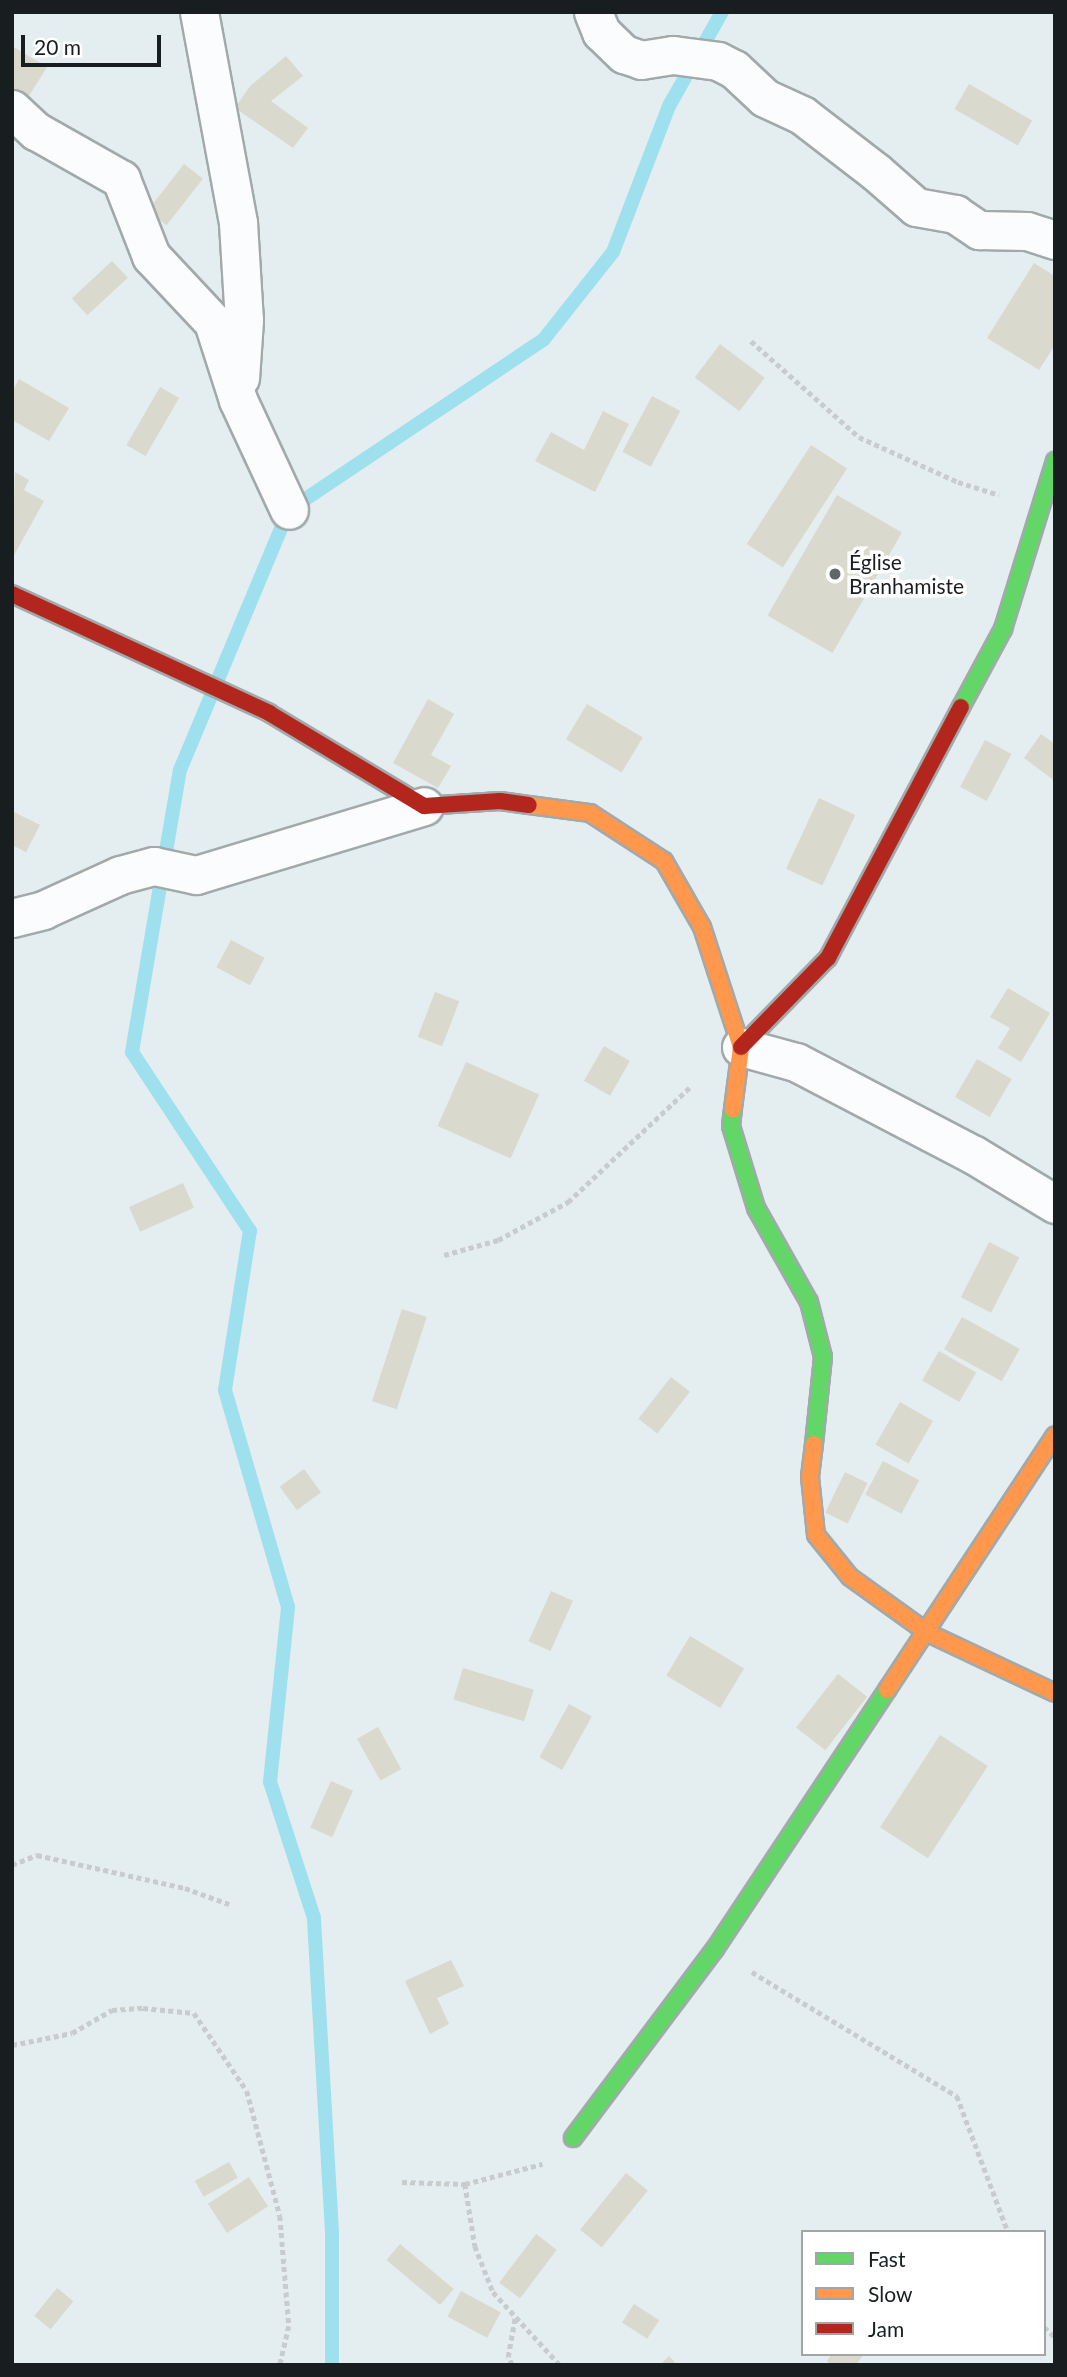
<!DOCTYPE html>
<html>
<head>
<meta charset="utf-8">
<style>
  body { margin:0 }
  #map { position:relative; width:1067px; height:2377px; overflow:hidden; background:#e4edef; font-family:Lato,sans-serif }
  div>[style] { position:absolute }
  .stream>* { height:14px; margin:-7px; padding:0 7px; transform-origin:7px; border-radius:7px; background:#9fe0ef }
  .building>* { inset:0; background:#dad9cd; transform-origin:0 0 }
  .path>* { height:4.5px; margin-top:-2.25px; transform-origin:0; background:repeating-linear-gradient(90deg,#c9cccd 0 5px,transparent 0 8.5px) }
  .roads { filter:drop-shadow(2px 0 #a2a9aa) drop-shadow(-2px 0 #a2a9aa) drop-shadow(0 2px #a2a9aa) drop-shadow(0 -2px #a2a9aa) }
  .street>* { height:37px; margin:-18.5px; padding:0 18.5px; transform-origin:18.5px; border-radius:18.5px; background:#fbfcfd }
  .fast>* { height:16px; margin:-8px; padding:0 8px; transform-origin:8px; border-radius:8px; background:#63d668 }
  .slow>* { height:16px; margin:-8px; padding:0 8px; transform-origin:8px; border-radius:8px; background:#ff974d }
  .jam>* { height:16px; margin:-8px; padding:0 8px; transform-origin:8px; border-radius:8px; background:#b3261e }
  .dots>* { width:19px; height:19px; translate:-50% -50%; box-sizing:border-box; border:4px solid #fff; border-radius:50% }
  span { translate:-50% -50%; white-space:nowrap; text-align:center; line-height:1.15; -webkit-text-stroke:7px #fff; paint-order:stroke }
  .poi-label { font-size:21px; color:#181e1f }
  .left { translate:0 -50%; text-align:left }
  .frame { position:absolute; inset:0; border:14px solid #181e1f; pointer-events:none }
  .legend { position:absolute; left:801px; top:2230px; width:245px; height:126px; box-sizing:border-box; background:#fff; border:2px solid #a3a5a5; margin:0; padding:9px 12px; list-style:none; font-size:21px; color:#181e1f }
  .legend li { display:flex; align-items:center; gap:14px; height:35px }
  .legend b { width:35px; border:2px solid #a3a5a5 }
  .scale { position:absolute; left:21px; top:35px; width:140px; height:32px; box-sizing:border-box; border:4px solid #181e1f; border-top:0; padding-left:9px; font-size:21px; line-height:24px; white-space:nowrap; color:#181e1f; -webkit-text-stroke:5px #fff; paint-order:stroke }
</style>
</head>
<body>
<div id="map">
  <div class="stream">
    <div style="left:332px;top:2365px;width:133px;rotate:-90deg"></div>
    <div style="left:332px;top:2232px;width:315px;rotate:-93.3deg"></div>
    <div style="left:314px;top:1918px;width:143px;rotate:-107.9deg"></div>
    <div style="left:270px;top:1782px;width:176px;rotate:-84.1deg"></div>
    <div style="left:288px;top:1607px;width:226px;rotate:-106.2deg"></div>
    <div style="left:225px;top:1390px;width:161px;rotate:-81.1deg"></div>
    <div style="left:250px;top:1231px;width:214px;rotate:-123.4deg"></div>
    <div style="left:132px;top:1052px;width:186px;rotate:-80.4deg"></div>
    <div style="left:163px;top:869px;width:100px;rotate:-80.3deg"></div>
    <div style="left:180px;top:770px;width:282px;rotate:-67.3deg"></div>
    <div style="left:289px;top:510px;width:307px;rotate:-33.8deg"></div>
    <div style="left:544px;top:339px;width:111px;rotate:-51.6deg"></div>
    <div style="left:613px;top:252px;width:156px;rotate:-69deg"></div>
    <div style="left:669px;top:106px;width:108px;rotate:-60.6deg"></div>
  </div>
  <div class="building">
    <div style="clip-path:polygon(12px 46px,47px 67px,12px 123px)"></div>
    <div style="clip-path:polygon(286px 56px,303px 76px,271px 101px,308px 128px,293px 148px,235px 108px,250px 86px)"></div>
    <div style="left:969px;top:84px;width:73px;height:29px;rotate:30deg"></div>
    <div style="left:184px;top:164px;width:24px;height:59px;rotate:38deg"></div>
    <div style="left:112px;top:261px;width:23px;height:55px;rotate:47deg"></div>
    <div style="clip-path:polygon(1034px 263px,1055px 276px,1055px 345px,1039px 370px,987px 338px)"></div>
    <div style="left:720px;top:344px;width:56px;height:42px;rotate:37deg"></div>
    <div style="clip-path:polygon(19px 379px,69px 408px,49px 441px,12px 420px,12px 392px)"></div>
    <div style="left:160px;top:387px;width:22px;height:67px;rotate:30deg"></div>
    <div style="left:652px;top:396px;width:32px;height:63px;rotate:28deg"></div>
    <div style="clip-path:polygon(603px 411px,629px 424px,595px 492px,535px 461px,551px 432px,584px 450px)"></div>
    <div style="left:811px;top:445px;width:43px;height:118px;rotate:33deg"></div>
    <div style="clip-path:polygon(15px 472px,29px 480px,24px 490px,44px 501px,12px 559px)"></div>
    <div style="left:837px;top:495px;width:75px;height:139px;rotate:30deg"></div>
    <div style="clip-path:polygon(428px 699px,454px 714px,431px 755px,451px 766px,438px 788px,393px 763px)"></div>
    <div style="left:587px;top:704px;width:65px;height:41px;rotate:31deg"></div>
    <div style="clip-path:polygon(1041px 734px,1055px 744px,1055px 781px,1024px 758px)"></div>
    <div style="left:985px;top:740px;width:30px;height:53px;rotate:28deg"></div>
    <div style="left:819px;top:798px;width:40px;height:78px;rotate:25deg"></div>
    <div style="clip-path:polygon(12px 811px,40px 825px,26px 852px,12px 845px)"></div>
    <div style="left:231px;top:940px;width:38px;height:31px;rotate:28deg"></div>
    <div style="clip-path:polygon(1008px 988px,1050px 1013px,1021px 1062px,998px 1048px,1010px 1028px,990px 1017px)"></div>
    <div style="left:435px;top:992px;width:26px;height:48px;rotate:21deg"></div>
    <div style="left:604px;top:1046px;width:30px;height:40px;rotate:30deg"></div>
    <div style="left:977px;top:1059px;width:40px;height:44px;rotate:30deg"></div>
    <div style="left:466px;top:1062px;width:80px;height:70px;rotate:24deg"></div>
    <div style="left:183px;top:1183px;width:27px;height:59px;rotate:66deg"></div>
    <div style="left:989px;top:1242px;width:34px;height:62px;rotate:27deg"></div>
    <div style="left:402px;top:1309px;width:26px;height:97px;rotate:18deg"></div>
    <div style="left:962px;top:1317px;width:66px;height:37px;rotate:29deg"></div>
    <div style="left:939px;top:1351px;width:43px;height:34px;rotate:30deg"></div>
    <div style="left:671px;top:1377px;width:24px;height:53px;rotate:38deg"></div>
    <div style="left:900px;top:1402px;width:38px;height:49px;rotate:30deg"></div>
    <div style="left:883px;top:1461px;width:41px;height:38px;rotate:28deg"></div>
    <div style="left:304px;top:1469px;width:29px;height:30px;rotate:54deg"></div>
    <div style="left:845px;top:1472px;width:25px;height:45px;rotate:26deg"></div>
    <div style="left:551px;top:1591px;width:24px;height:55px;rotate:24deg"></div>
    <div style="left:690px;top:1636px;width:63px;height:46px;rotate:31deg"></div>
    <div style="left:463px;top:1668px;width:74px;height:33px;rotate:17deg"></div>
    <div style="left:838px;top:1674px;width:37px;height:68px;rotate:38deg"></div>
    <div style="left:569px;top:1704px;width:26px;height:61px;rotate:29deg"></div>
    <div style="left:378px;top:1727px;width:48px;height:24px;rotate:61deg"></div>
    <div style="left:940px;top:1735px;width:57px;height:110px;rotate:33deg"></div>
    <div style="left:331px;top:1781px;width:24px;height:51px;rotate:24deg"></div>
    <div style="clip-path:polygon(451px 1960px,464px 1986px,437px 1998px,449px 2024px,430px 2034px,405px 1981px)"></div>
    <div style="left:229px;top:2162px;width:18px;height:39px;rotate:61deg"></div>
    <div style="left:626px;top:2173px;width:28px;height:73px;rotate:39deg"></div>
    <div style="left:249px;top:2177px;width:35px;height:49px;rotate:57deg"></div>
    <div style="left:536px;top:2234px;width:26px;height:61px;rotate:37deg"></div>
    <div style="left:400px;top:2244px;width:70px;height:21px;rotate:40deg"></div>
    <div style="left:57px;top:2288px;width:21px;height:36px;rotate:39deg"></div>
    <div style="left:461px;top:2291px;width:45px;height:29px;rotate:28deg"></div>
    <div style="left:634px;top:2304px;width:30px;height:22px;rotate:33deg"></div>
    <div style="clip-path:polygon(832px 2354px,864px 2354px,856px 2365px,831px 2365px,827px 2361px)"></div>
    <div style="clip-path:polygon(669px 2356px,677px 2365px,660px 2365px)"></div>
  </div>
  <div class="path">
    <div style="left:751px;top:341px;width:144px;rotate:41.6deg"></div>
    <div style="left:859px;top:437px;width:109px;rotate:24.4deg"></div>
    <div style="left:958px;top:482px;width:43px;rotate:17.6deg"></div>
    <div style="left:444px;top:1255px;width:56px;rotate:-15.5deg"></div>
    <div style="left:498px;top:1240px;width:80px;rotate:-28.5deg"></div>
    <div style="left:568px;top:1202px;width:168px;rotate:-43.3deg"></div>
    <div style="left:12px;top:1865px;width:27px;rotate:-22deg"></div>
    <div style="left:37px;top:1855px;width:152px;rotate:12.6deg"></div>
    <div style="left:185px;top:1888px;width:47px;rotate:20deg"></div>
    <div style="left:752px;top:1972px;width:240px;rotate:31.2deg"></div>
    <div style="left:957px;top:2096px;width:145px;rotate:69.4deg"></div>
    <div style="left:12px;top:2045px;width:61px;rotate:-11.3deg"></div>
    <div style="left:72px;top:2033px;width:46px;rotate:-29.9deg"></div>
    <div style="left:112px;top:2010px;width:31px;rotate:-4deg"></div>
    <div style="left:143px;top:2008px;width:51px;rotate:5.6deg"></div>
    <div style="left:194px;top:2013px;width:94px;rotate:55.8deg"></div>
    <div style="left:247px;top:2091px;width:129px;rotate:75.2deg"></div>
    <div style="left:280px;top:2216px;width:110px;rotate:85.3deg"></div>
    <div style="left:289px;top:2326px;width:40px;rotate:103deg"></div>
    <div style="left:402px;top:2182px;width:63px;rotate:1.8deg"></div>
    <div style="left:465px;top:2184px;width:80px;rotate:-14.6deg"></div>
    <div style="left:465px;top:2184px;width:63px;rotate:80.8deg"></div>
    <div style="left:475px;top:2246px;width:49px;rotate:68.6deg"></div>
    <div style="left:493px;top:2292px;width:99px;rotate:47.5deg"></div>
    <div style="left:1044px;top:2327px;width:15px;rotate:42deg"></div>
    <div style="left:512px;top:2365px;width:9px;rotate:-117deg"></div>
    <div style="left:508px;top:2357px;width:40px;rotate:-80deg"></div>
  </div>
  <div class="roads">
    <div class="street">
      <div style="left:199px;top:12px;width:215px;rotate:79.5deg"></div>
      <div style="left:238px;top:223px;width:97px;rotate:86.5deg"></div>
      <div style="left:244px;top:320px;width:58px;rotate:93.9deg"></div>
      <div style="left:593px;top:12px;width:22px;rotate:68deg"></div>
      <div style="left:601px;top:32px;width:32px;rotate:44deg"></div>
      <div style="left:624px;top:54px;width:18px;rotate:19deg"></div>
      <div style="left:641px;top:60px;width:32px;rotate:-9deg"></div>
      <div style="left:673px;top:55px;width:45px;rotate:7.6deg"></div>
      <div style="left:718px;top:61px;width:18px;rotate:27deg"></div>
      <div style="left:734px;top:69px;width:42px;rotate:43.1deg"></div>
      <div style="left:765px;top:98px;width:41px;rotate:24.7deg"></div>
      <div style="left:802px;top:115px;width:93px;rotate:37.6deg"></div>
      <div style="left:876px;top:172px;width:53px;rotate:41.2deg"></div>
      <div style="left:916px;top:207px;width:40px;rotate:10deg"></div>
      <div style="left:955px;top:214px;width:29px;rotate:34deg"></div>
      <div style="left:979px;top:230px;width:48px;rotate:1.2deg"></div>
      <div style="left:1027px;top:231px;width:29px;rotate:18deg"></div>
      <div style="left:12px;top:109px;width:33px;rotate:43deg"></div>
      <div style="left:36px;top:131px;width:98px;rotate:29.5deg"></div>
      <div style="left:121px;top:179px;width:83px;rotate:68.7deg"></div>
      <div style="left:151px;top:256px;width:91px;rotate:46.8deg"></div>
      <div style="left:213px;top:322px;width:82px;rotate:72.2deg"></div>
      <div style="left:238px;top:400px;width:121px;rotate:65.1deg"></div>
      <div style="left:12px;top:918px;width:32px;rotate:-14deg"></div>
      <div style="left:43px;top:910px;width:85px;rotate:-24.4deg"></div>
      <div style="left:120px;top:875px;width:35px;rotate:-15deg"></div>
      <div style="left:154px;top:866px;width:43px;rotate:12.1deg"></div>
      <div style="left:196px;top:875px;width:238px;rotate:-16.8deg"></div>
      <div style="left:741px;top:1047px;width:57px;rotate:15.3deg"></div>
      <div style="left:796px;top:1062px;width:201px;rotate:27.6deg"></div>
      <div style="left:974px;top:1155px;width:95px;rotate:31.2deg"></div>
    </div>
    <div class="fast">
      <div style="left:961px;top:707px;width:89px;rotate:-61.7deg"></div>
      <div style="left:1003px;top:629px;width:176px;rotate:-72.8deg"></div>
      <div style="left:733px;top:1109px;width:17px;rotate:97deg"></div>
      <div style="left:731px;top:1126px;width:86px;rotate:73deg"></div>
      <div style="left:756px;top:1208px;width:108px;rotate:60.6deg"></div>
      <div style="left:809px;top:1302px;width:57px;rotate:75.7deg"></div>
      <div style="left:823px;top:1357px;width:87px;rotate:95.9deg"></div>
      <div style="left:573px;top:2138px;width:236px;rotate:-53.1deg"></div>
      <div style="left:715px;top:1949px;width:311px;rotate:-56.4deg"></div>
    </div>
    <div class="slow">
      <div style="left:529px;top:805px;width:62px;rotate:7.5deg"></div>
      <div style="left:590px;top:813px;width:88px;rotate:33deg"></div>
      <div style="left:664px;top:861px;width:76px;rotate:60.1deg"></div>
      <div style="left:702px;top:927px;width:126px;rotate:72deg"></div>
      <div style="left:741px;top:1047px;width:63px;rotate:97.4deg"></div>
      <div style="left:814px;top:1444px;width:33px;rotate:97deg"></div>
      <div style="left:810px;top:1477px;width:58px;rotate:84.1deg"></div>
      <div style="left:816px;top:1535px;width:54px;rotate:51deg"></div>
      <div style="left:850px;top:1577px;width:96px;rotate:35.7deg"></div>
      <div style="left:928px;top:1633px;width:140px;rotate:25.3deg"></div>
      <div style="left:887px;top:1690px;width:305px;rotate:-56.6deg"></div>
    </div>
    <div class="jam">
      <div style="left:12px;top:594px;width:283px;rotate:24.8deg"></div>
      <div style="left:269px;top:713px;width:181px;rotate:31deg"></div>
      <div style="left:424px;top:806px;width:76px;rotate:-3.8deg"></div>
      <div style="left:500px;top:801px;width:29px;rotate:8deg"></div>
      <div style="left:741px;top:1047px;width:124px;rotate:-45.7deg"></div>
      <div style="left:828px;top:958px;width:284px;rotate:-62.1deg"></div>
    </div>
  </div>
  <div class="dots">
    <div style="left:835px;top:574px;background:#5f6668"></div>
  </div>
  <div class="poi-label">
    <span class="left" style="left:849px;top:574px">Église<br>Branhamiste</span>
  </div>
  <div class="frame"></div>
  <ul class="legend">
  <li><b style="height:9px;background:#63d668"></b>Fast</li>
  <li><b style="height:9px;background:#ff974d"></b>Slow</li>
  <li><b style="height:9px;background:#b3261e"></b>Jam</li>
  </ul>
  <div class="scale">20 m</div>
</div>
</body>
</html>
